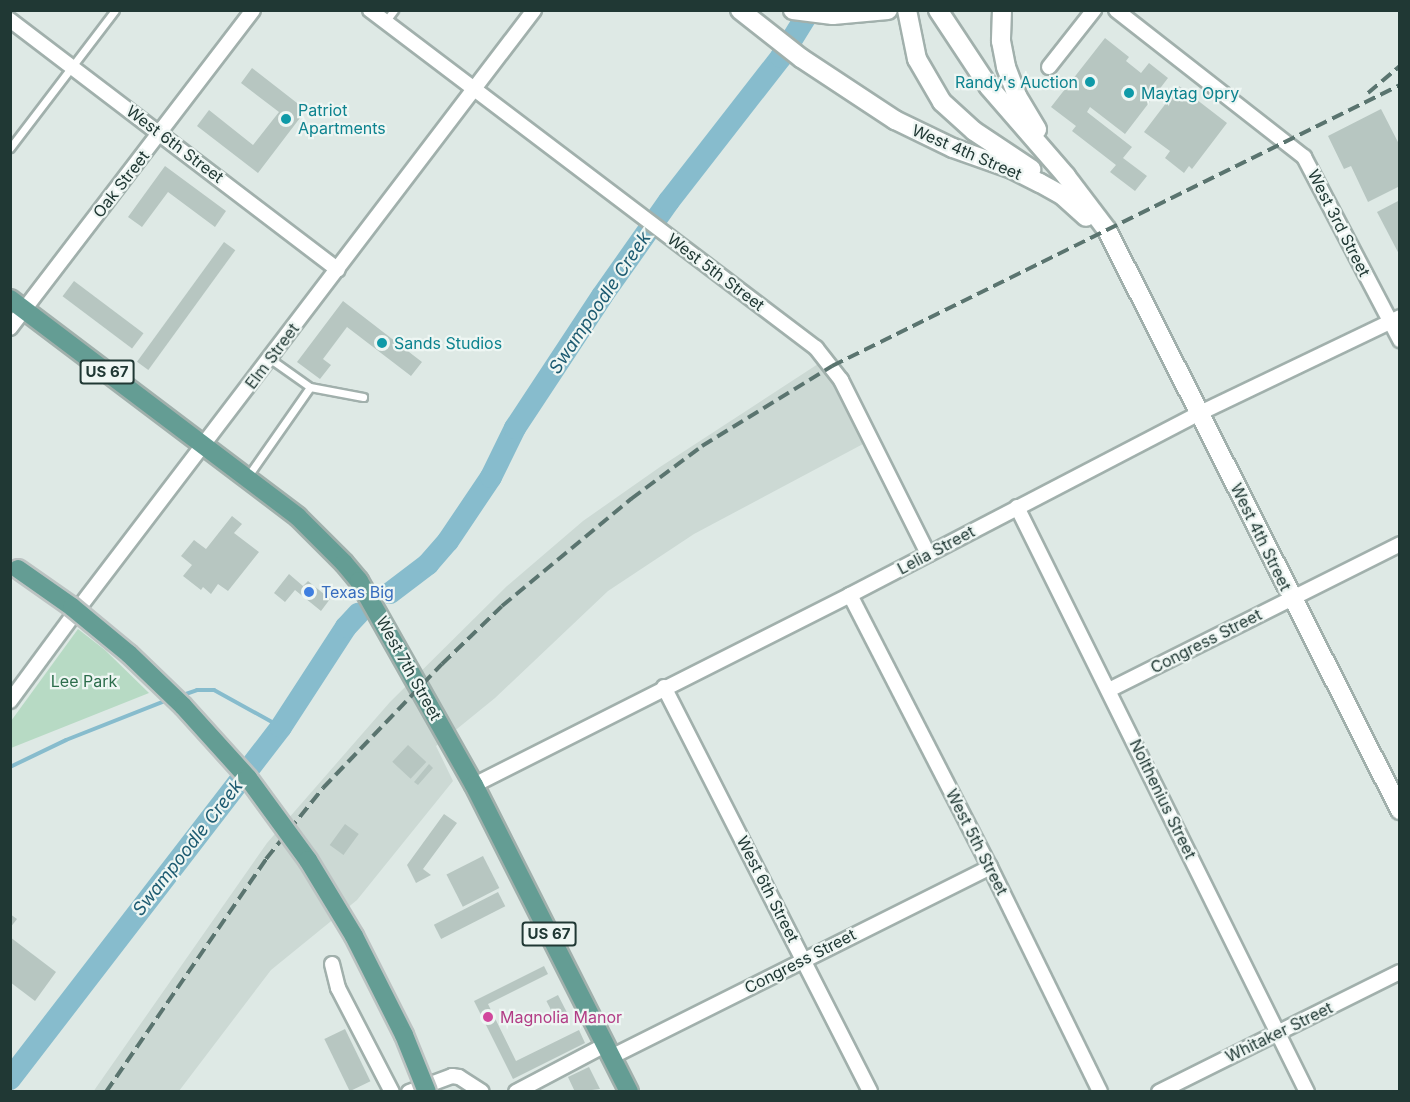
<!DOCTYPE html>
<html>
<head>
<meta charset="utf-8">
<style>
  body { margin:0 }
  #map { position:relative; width:1410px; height:1102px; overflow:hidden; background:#dee9e5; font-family:Inter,sans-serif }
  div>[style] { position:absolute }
  .built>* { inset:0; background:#ccd9d4 }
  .green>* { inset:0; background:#b7dac4 }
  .stream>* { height:4px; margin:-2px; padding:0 2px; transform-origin:2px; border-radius:2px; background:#87bccd }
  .river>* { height:22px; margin:-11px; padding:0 11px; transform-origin:11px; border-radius:11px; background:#87bccd }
  .building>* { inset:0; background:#b7c6c1; transform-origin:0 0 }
  .roads { filter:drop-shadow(2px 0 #a1b0ac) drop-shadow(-2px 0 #a1b0ac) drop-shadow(0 2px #a1b0ac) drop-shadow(0 -2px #a1b0ac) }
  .service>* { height:7px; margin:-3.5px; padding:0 3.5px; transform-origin:3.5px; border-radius:3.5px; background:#fff }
  .minor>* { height:14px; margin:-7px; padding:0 7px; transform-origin:7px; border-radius:7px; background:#fff }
  .secondary>* { height:18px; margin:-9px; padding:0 9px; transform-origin:9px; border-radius:9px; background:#fff }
  .primary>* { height:18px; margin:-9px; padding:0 9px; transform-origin:9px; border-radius:9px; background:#649d94 }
  .rail>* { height:4px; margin-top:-2px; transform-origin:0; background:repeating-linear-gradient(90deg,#5a746f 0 12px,transparent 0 18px) }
  .bridges { filter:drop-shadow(2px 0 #bcc3c2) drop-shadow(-2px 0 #bcc3c2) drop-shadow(0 2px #bcc3c2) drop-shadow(0 -2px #bcc3c2) }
  .primary-bridge>* { height:18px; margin:-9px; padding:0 9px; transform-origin:9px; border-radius:9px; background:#649d94 }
  .dots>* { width:16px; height:16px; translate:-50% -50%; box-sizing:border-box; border:3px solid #eef6f3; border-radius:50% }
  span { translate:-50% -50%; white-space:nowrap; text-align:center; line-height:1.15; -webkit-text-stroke:4.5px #eef6f3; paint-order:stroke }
  .shield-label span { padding:2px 4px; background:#eef6f3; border:2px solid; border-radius:4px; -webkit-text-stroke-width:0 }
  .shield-label { font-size:15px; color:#203834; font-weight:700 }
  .culture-label { font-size:16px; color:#0d838f }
  .right { translate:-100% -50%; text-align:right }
  .left { translate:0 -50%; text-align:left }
  .street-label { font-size:16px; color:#203834 }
  .shop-label { font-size:16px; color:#366cbe }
  .park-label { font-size:16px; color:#2c6d4b }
  .hotel-label { font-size:16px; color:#b23c85 }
  .water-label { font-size:18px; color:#1d5b71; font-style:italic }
  .frame { position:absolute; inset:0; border:12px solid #203834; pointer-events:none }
</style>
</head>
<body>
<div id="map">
  <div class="built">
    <div style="clip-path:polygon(818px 364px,835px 387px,863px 444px,694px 534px,608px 591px,495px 698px,436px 746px,453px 781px,357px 900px,271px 970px,179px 1091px,93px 1092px,267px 843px,390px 702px,507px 586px,583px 521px,660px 467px)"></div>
  </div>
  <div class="green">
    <div style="clip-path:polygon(78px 629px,105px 650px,149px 693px,11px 748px,11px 721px)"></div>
  </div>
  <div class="stream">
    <div style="left:180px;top:696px;width:18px;rotate:-19deg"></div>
    <div style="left:197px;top:690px;width:17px"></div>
    <div style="left:214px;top:690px;width:77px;rotate:28.9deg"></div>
    <div style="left:10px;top:767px;width:62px;rotate:-25.7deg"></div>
    <div style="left:66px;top:740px;width:112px;rotate:-21.5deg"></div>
  </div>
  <div class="river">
    <div style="left:390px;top:593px;width:48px;rotate:-37.3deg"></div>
    <div style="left:428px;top:564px;width:30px;rotate:-49deg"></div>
    <div style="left:448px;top:541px;width:77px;rotate:-56.1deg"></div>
    <div style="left:491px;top:477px;width:55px;rotate:-63.9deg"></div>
    <div style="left:515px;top:428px;width:158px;rotate:-56.6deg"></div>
    <div style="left:602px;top:296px;width:116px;rotate:-54.8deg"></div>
    <div style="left:669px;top:201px;width:182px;rotate:-52.1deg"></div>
    <div style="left:781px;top:57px;width:55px;rotate:-58.3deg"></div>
    <div style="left:10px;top:1079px;width:444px;rotate:-52.4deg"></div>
    <div style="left:281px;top:727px;width:119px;rotate:-57deg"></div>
    <div style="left:346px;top:627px;width:18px;rotate:-47deg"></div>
  </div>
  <div class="building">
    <div style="clip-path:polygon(1105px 38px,1129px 57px,1126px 61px,1141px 73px,1149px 63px,1168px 78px,1125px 134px,1090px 107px,1087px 112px,1132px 147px,1123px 158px,1147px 176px,1135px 191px,1110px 172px,1116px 165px,1072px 131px,1076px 126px,1051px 107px)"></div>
    <div style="clip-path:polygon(252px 68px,306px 110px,258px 173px,197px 126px,209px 110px,253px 145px,279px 112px,241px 83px)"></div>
    <div style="clip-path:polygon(1179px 86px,1227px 123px,1192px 169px,1189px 166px,1184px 173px,1165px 158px,1170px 151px,1144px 132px)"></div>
    <div style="clip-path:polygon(1381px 109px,1400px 146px,1400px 186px,1368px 202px,1351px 166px,1344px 169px,1328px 136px)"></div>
    <div style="clip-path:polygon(165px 166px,226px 211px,215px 227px,168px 192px,142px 227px,128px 217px)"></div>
    <div style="clip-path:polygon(1400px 200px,1400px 256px,1377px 212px)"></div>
    <div style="left:224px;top:242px;width:14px;height:148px;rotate:36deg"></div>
    <div style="left:74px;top:281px;width:87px;height:19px;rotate:37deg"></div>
    <div style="clip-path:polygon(343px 301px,422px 362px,411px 376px,347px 327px,323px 359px,331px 365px,320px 379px,297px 362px)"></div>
    <div style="clip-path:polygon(232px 516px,242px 524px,234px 533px,259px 552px,228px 591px,218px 584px,211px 594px,203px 587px,201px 590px,183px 576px,192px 565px,181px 556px,194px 540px,206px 549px)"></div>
    <div style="clip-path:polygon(289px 574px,303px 586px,308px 581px,330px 599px,321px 611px,295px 590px,285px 602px,274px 593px)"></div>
    <div style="left:408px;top:745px;width:25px;height:23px;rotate:43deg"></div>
    <div style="clip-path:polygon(429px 764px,433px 768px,418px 785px,414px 782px)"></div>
    <div style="clip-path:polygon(444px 814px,457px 823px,423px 869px,431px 875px,416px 883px,407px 865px)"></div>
    <div style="left:345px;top:824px;width:17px;height:26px;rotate:36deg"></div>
    <div style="left:483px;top:856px;width:36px;height:41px;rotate:63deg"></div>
    <div style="left:498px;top:892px;width:16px;height:72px;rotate:63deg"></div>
    <div style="clip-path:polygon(10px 914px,17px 919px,10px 928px)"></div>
    <div style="clip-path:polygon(10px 937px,56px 972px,35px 1001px,10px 982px)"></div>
    <div style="clip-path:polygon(544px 966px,548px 974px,488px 1004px,516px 1061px,579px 1030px,585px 1043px,513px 1079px,474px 1001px)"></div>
    <div style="left:558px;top:995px;width:20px;height:13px;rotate:63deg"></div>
    <div style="left:345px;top:1029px;width:58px;height:23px;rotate:64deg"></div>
    <div style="clip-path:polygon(589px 1067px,600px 1089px,575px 1092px,568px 1077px)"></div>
  </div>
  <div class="roads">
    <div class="service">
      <div style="left:385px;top:22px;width:15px;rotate:-53deg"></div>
      <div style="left:10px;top:148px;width:173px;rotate:-52.7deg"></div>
      <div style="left:310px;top:387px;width:54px;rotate:10.7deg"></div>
      <div style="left:248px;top:476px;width:108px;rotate:-55.1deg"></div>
      <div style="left:310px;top:387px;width:50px;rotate:-144.7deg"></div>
    </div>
    <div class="minor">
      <div style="left:370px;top:10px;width:560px;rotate:37.16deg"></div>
      <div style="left:816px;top:348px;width:41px;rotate:52deg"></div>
      <div style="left:841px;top:380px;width:195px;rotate:63.4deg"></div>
      <div style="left:1116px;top:10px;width:239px;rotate:38deg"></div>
      <div style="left:1304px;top:157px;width:207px;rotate:62.3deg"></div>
      <div style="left:10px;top:20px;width:412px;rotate:37.3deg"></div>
      <div style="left:1049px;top:67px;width:73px;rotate:-51.7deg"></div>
      <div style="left:10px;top:328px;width:400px;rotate:-52.6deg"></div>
      <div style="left:1017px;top:507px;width:653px;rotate:63.63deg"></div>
      <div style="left:850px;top:595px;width:306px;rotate:62.8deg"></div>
      <div style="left:990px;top:867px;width:250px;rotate:63.9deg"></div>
      <div style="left:664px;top:687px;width:454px;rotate:63deg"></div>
      <div style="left:1109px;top:690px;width:326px;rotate:-26.6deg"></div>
      <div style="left:10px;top:701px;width:104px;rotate:-53.6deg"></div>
      <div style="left:72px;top:617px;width:763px;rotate:-52.72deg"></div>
      <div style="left:474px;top:785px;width:421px;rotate:-26.8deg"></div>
      <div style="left:850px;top:595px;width:394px;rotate:-27.5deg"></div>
      <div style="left:1200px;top:413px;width:222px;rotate:-25.6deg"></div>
      <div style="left:332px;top:964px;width:25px;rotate:76deg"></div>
      <div style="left:338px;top:988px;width:117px;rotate:62.6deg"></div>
      <div style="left:611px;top:1057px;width:424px;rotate:-26.6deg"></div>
      <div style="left:409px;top:1092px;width:46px;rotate:-20.4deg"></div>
      <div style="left:452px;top:1076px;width:7px;rotate:8deg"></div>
      <div style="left:459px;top:1077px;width:27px;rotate:33deg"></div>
      <div style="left:516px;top:1092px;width:101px;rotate:-27.8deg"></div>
      <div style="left:1159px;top:1092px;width:269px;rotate:-26.5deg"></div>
    </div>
    <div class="secondary">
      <div style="left:740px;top:10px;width:78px;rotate:38.2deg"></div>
      <div style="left:801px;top:58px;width:113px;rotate:33.4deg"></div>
      <div style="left:895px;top:120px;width:64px;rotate:25.8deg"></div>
      <div style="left:953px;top:148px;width:63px;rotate:19.6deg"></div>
      <div style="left:1012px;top:169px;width:31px;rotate:27deg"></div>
      <div style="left:1040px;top:183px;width:26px;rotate:29deg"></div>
      <div style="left:1063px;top:196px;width:31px;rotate:42deg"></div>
      <div style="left:793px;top:10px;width:40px;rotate:7.1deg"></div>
      <div style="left:833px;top:15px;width:55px;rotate:-5.2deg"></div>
      <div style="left:907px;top:10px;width:50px;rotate:78.5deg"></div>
      <div style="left:917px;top:59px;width:50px;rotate:59.8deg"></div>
      <div style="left:942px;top:102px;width:43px;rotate:42.2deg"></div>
      <div style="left:974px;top:131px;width:69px;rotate:33.7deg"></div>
      <div style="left:938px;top:10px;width:92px;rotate:56.5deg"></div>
      <div style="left:989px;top:87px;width:118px;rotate:49.1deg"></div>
      <div style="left:1066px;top:176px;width:68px;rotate:52.8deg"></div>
      <div style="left:1107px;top:230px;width:650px;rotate:63.2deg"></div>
      <div style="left:1002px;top:10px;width:31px;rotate:92deg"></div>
      <div style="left:1001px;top:41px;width:26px;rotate:79deg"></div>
      <div style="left:1006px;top:67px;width:31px;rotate:69deg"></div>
      <div style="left:1017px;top:96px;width:39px;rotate:59deg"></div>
    </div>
    <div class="primary">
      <div style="left:10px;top:299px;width:361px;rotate:37.1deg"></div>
      <div style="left:298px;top:517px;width:65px;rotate:45deg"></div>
      <div style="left:344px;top:563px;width:23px;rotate:50deg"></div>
      <div style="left:359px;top:581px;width:234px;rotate:60.6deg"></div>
      <div style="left:474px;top:785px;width:344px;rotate:63.2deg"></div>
    </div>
  </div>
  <div class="rail">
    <div style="left:1368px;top:93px;width:42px;rotate:-40.2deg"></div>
    <div style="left:106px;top:1092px;width:283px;rotate:-55.5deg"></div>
    <div style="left:266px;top:859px;width:91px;rotate:-51.2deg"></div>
    <div style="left:323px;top:788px;width:172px;rotate:-46.2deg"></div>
    <div style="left:442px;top:664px;width:83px;rotate:-44deg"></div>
    <div style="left:502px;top:606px;width:168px;rotate:-39.7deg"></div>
    <div style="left:631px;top:499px;width:89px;rotate:-36.7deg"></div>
    <div style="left:702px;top:446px;width:153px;rotate:-31.6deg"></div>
    <div style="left:832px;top:366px;width:634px;rotate:-26.32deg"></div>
  </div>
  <div class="bridges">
    <div class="primary-bridge">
      <div style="left:18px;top:569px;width:66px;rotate:35.1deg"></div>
      <div style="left:72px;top:607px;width:74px;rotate:39.5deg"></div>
      <div style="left:129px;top:654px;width:75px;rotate:43.9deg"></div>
      <div style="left:183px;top:706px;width:97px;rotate:47.9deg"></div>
      <div style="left:248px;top:778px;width:102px;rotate:53.8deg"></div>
      <div style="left:308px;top:860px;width:89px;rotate:58.8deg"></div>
      <div style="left:354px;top:936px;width:111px;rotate:63.2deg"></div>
      <div style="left:404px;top:1035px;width:61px;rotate:68deg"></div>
    </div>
  </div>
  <div class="dots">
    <div style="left:1090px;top:82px;background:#0f9aa8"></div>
    <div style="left:1129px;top:93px;background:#0f9aa8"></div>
    <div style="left:286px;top:119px;background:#0f9aa8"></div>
    <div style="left:382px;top:343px;background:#0f9aa8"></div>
    <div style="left:309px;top:592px;background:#3f7fe0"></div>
    <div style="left:488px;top:1017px;background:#d1479c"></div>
  </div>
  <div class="shield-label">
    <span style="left:107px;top:372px">US 67</span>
    <span style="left:549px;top:934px">US 67</span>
  </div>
  <div class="culture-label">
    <span class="right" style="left:1078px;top:82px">Randy's Auction</span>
    <span class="left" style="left:1141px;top:93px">Maytag Opry</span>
    <span class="left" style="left:298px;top:119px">Patriot<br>Apartments</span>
    <span class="left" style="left:394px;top:343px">Sands Studios</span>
  </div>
  <div class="street-label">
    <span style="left:175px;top:144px;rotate:37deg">West 6th Street</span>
    <span style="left:967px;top:152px;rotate:23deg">West 4th Street</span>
    <span style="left:121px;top:184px;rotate:-52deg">Oak Street</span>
    <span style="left:1339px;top:223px;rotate:63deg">West 3rd Street</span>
    <span style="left:716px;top:272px;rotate:37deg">West 5th Street</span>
    <span style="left:272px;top:356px;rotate:-53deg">Elm Street</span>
    <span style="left:1261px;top:537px;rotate:64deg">West 4th Street</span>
    <span style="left:936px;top:550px;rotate:-28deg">Lelia Street</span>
    <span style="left:1206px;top:641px;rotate:-27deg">Congress Street</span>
    <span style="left:409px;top:668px;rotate:61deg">West 7th Street</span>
    <span style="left:1163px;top:799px;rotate:64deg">Nolthenius Street</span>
    <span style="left:977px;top:842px;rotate:63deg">West 5th Street</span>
    <span style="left:768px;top:889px;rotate:63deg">West 6th Street</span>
    <span style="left:800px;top:961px;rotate:-27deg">Congress Street</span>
    <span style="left:1279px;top:1032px;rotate:-26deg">Whitaker Street</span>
  </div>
  <div class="shop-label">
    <span class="left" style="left:321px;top:592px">Texas Big</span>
  </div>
  <div class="park-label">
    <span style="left:84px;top:681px">Lee Park</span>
  </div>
  <div class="hotel-label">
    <span class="left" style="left:500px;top:1017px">Magnolia Manor</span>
  </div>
  <div class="water-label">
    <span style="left:600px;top:303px;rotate:-56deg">Swampoodle Creek</span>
    <span style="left:188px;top:848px;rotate:-52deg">Swampoodle Creek</span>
  </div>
  <div class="frame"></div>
</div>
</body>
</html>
